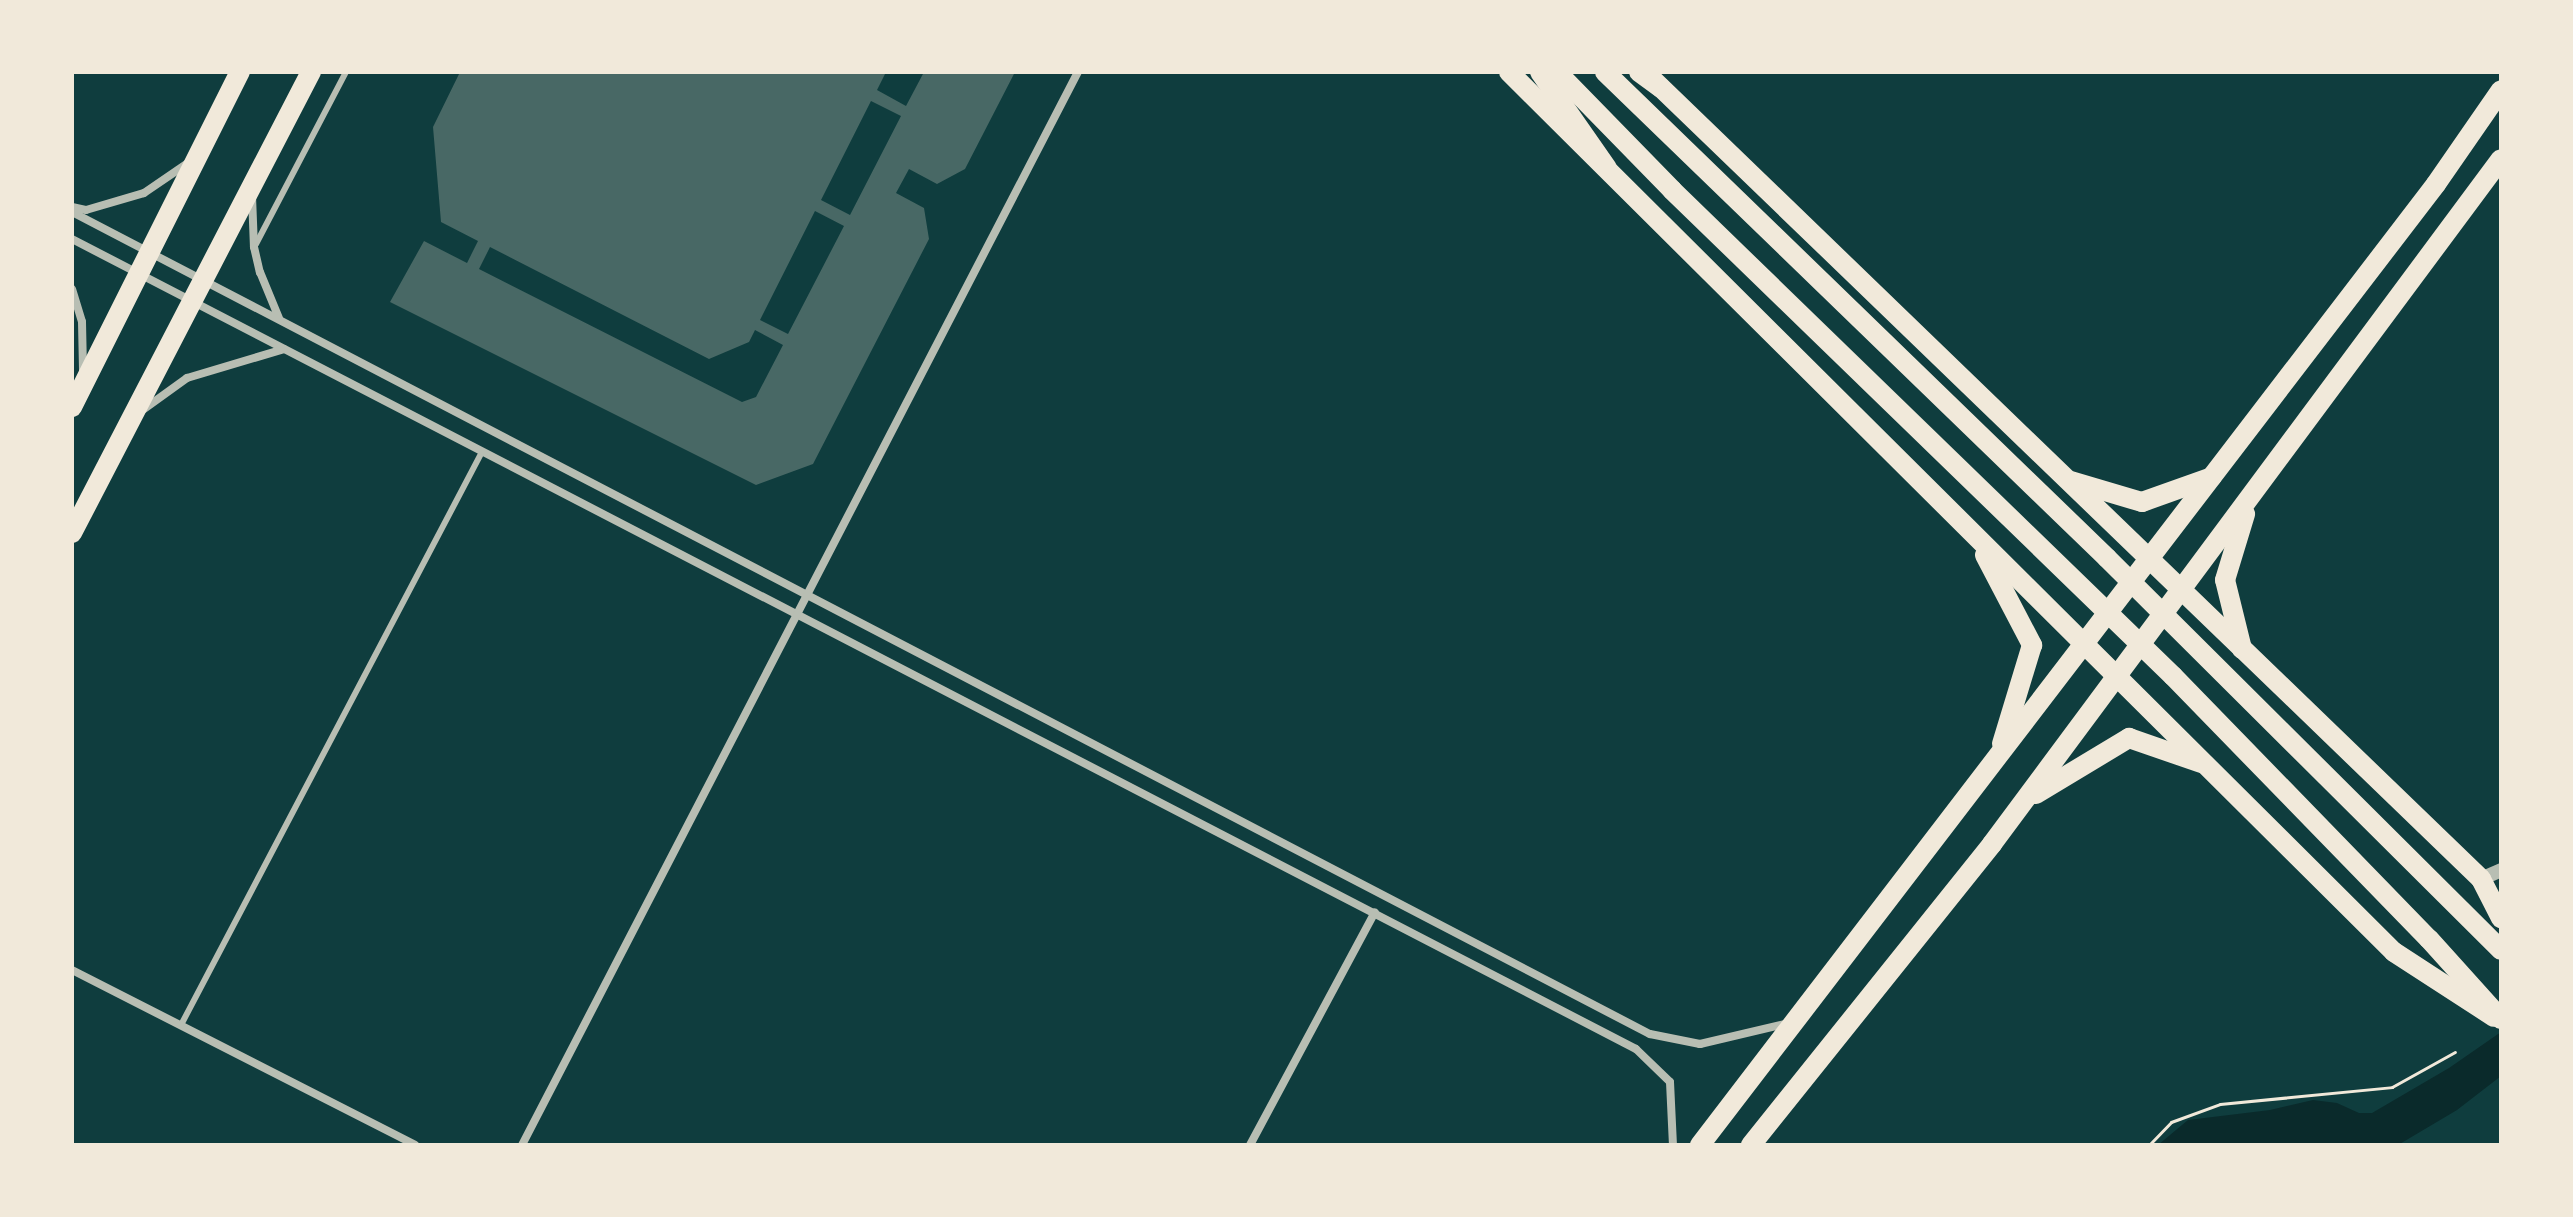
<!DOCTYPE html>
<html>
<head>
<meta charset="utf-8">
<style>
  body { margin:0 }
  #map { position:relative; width:2573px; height:1217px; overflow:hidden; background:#0f3d3e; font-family:"IBM Plex Serif",serif }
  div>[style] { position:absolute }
  .water>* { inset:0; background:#0a2a2b }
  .building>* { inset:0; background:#486865 }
  .path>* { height:3px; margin:-1.5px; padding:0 1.5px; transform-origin:1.5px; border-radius:1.5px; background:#f1e9da }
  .service>* { height:6px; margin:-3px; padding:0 3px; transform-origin:3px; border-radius:3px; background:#b8beb3 }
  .minor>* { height:8px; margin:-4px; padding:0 4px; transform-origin:4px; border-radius:4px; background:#b8beb3 }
  .tertiary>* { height:14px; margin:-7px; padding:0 7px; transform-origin:7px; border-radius:7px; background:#b8beb3 }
  .primary>* { height:20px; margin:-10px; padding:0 10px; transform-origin:10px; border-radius:10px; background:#f1e9da }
  .trunk>* { height:20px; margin:-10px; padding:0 10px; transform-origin:10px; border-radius:10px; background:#f1e9da }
  span { translate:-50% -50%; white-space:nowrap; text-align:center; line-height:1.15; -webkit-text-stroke:6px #f1e9da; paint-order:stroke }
  .frame { position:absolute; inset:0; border:74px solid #f1e9da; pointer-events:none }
</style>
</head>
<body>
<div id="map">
  <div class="water">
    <div style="clip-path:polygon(2501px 1032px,2501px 1076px,2457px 1110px,2398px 1145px,2158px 1145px,2188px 1120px,2270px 1110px,2313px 1100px,2337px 1103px,2359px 1113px,2372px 1113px,2449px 1068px)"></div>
  </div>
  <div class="building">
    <div style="clip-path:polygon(evenodd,460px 72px,886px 72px,877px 90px,906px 106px,924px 72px,1015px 72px,965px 169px,937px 184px,909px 169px,896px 193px,924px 208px,929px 239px,813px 464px,756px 485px,390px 302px,424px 241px,467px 263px,478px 241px,441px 222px,433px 127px,460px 72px,871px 101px,901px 116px,850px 215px,821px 200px,871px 101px,460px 72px,815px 211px,844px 226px,788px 334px,760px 320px,815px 211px,460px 72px,490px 247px,709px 359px,749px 342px,755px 330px,783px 345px,756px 397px,742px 402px,479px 269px,490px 247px)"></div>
  </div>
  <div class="path">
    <div style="left:2149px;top:1145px;width:32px;rotate:-46deg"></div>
    <div style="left:2171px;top:1122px;width:52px;rotate:-20.2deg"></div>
    <div style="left:2220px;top:1104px;width:173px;rotate:-5.6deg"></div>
    <div style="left:2392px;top:1087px;width:72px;rotate:-29.1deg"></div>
  </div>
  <div class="service">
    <div style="left:256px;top:244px;width:194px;rotate:-62.4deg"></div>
    <div style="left:181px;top:1025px;width:647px;rotate:-62.29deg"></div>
  </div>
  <div class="minor">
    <div style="left:252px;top:196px;width:51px;rotate:87.8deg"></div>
    <div style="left:254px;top:247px;width:26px;rotate:77deg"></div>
    <div style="left:260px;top:272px;width:50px;rotate:67.6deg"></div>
    <div style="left:72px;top:207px;width:14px;rotate:12deg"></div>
    <div style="left:86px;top:210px;width:60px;rotate:-16.3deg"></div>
    <div style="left:144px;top:193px;width:53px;rotate:-34.3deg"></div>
    <div style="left:72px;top:212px;width:1779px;rotate:27.52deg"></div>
    <div style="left:1650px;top:1034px;width:51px;rotate:11.3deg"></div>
    <div style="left:1700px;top:1044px;width:91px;rotate:-13.3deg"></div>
    <div style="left:72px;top:239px;width:1761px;rotate:27.38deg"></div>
    <div style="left:1636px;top:1049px;width:47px;rotate:44.1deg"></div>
    <div style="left:1670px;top:1082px;width:63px;rotate:87.3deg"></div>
    <div style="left:72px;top:289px;width:34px;rotate:73deg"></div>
    <div style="left:82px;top:322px;width:48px;rotate:88.8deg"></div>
    <div style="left:144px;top:409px;width:53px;rotate:-35.8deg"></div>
    <div style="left:187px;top:378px;width:101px;rotate:-16.6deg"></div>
    <div style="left:72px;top:970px;width:385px;rotate:27deg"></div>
    <div style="left:522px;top:1145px;width:1208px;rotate:-62.61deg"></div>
    <div style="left:1250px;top:1145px;width:264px;rotate:-61.8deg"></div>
  </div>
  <div class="tertiary">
    <div style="left:2481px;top:879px;width:22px;rotate:-24deg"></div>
  </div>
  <div class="primary">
    <div style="left:1509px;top:72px;width:1248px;rotate:44.84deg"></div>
    <div style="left:2394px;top:952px;width:119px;rotate:33deg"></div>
    <div style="left:1649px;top:76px;width:1156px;rotate:43.98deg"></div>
    <div style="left:2481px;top:879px;width:44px;rotate:62.9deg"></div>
    <div style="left:72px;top:407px;width:375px;rotate:-63.4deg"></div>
    <div style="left:2071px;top:481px;width:74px;rotate:16.5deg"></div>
    <div style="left:2142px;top:502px;width:74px;rotate:-19.7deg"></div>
    <div style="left:72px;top:533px;width:519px;rotate:-62.6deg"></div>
    <div style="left:1985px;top:555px;width:102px;rotate:62.4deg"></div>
    <div style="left:2032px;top:645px;width:103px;rotate:106.9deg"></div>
    <div style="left:2242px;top:649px;width:71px;rotate:-103.8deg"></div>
    <div style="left:2225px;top:580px;width:69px;rotate:-73.1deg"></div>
    <div style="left:2036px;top:794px;width:109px;rotate:-31.1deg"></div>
    <div style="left:2129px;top:738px;width:76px;rotate:19.1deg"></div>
    <div style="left:1700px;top:1145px;width:1210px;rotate:-52.55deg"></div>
    <div style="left:2436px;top:184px;width:114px;rotate:-55.3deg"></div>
    <div style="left:1751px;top:1145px;width:386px;rotate:-51.3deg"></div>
    <div style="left:1992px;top:844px;width:853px;rotate:-53.39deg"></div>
  </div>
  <div class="trunk">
    <div style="left:1540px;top:72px;width:117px;rotate:55.1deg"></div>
    <div style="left:1557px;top:72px;width:165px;rotate:45.7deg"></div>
    <div style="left:1672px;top:190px;width:698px;rotate:44.13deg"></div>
    <div style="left:2173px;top:676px;width:367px;rotate:45.8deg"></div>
    <div style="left:2429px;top:939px;width:108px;rotate:48deg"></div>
    <div style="left:1605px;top:72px;width:699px;rotate:44.07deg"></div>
    <div style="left:2107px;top:558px;width:556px;rotate:44.85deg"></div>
    <div style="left:1639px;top:72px;width:27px;rotate:36deg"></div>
  </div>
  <div class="frame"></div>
</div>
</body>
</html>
